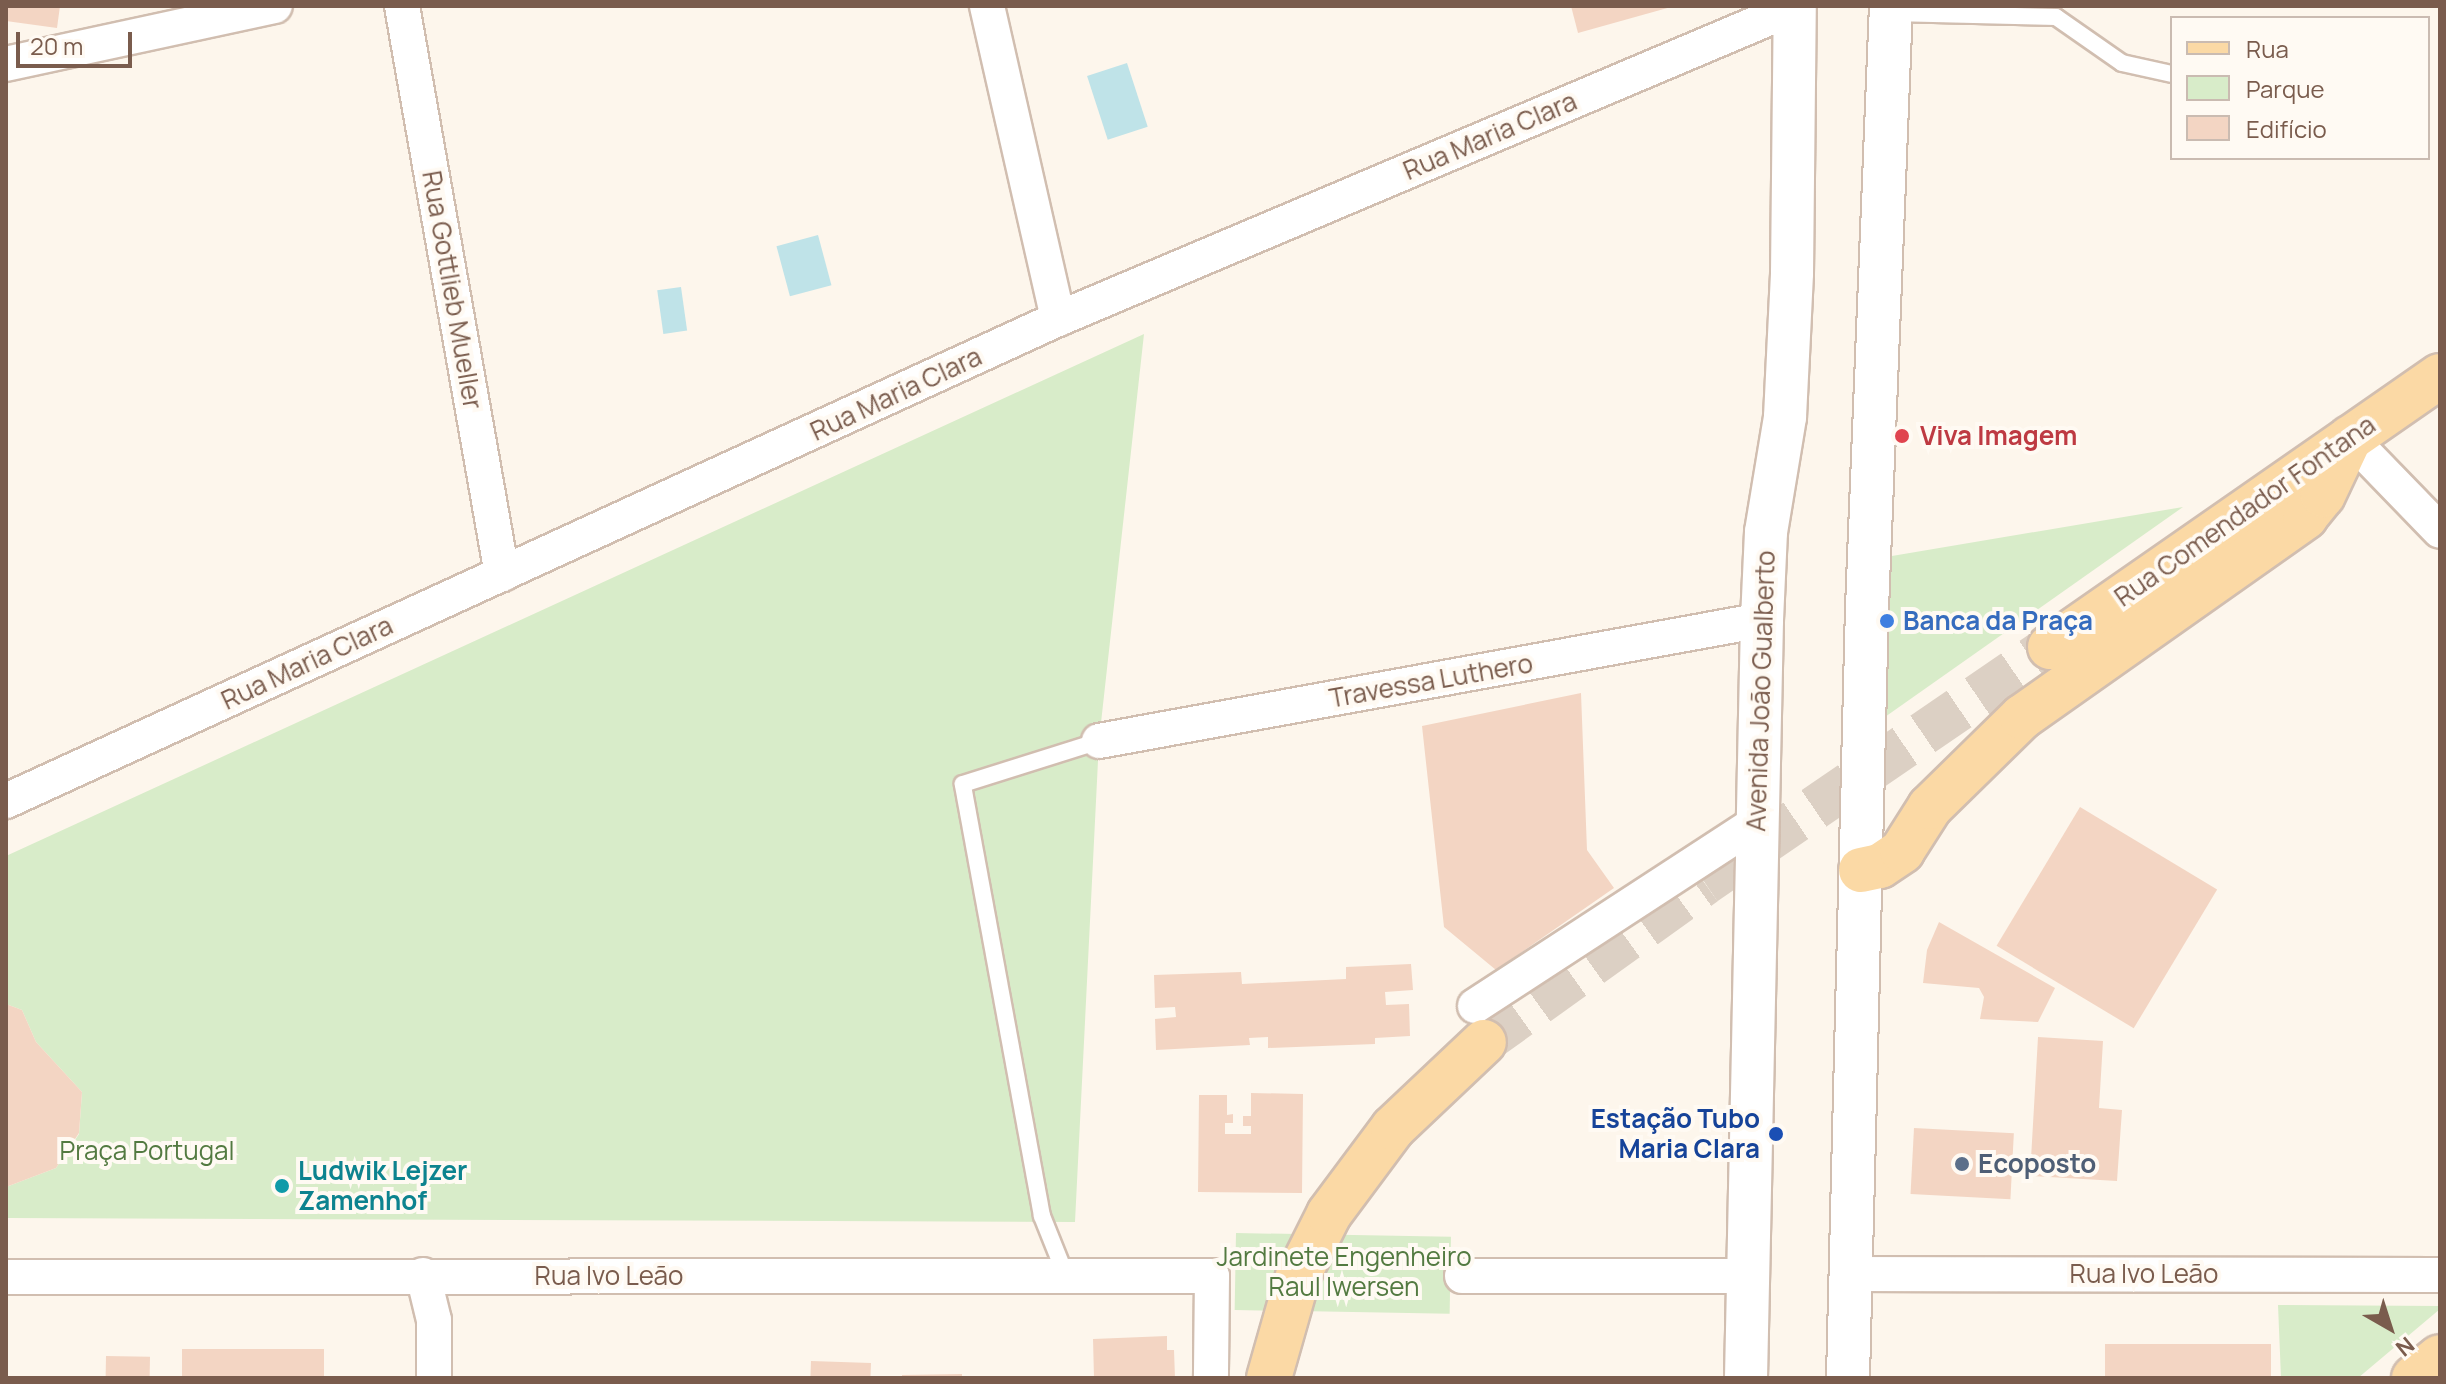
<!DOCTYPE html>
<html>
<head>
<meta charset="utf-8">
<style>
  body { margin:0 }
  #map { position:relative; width:2446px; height:1384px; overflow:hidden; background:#fdf6ec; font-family:Manrope,sans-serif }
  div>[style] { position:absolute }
  .green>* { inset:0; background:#d8ecc9; transform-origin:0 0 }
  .water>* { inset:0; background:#bfe3e8; transform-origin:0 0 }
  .building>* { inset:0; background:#f3d5c3; transform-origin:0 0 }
  .primary-tunnel>* { height:44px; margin-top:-22px; transform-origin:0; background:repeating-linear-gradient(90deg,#dcd0c4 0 44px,transparent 0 66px) }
  .roads { filter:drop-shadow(2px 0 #d1beb0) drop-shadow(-2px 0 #d1beb0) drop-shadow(0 2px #d1beb0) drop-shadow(0 -2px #d1beb0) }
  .service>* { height:16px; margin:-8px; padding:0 8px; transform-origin:8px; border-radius:8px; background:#fff }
  .minor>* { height:34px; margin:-17px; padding:0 17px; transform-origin:17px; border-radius:17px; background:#fff }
  .tertiary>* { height:42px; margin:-21px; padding:0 21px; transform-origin:21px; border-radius:21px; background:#fff }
  .primary>* { height:44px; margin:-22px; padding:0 22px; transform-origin:22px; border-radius:22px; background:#fbd9a5 }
  .dots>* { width:22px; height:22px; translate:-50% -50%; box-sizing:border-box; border:4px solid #fffaf3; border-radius:50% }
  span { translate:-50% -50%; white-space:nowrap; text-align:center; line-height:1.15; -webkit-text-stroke:8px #fffaf3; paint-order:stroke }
  .street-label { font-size:26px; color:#7a5c4d }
  .health-label { font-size:26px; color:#be3a42; font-weight:700 }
  .left { translate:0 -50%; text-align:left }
  .shop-label { font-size:26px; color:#366cbe; font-weight:700 }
  .transit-label { font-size:26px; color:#164399; font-weight:700 }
  .right { translate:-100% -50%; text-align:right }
  .park-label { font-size:26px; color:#537a41 }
  .service-label { font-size:26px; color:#4e5e75; font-weight:700 }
  .culture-label { font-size:26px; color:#0d838f; font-weight:700 }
  .frame { position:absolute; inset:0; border:8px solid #7a5c4d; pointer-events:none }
  .legend { position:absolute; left:2170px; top:16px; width:260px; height:144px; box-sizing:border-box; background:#fffaf3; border:2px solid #cabbb1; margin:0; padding:10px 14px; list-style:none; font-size:24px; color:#7a5c4d }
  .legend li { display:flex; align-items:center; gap:16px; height:40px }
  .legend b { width:40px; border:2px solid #cabbb1 }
  .north { position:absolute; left:2350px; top:1288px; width:80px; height:80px; -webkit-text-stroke:6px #fffaf3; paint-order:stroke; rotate:141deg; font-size:22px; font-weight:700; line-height:32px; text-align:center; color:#7a5c4d }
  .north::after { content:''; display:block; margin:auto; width:28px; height:36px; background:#7a5c4d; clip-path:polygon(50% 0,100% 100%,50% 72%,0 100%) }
  .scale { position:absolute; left:16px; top:32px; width:116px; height:36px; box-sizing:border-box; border:4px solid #7a5c4d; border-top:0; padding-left:10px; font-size:24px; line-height:28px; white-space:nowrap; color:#7a5c4d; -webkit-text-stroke:6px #fffaf3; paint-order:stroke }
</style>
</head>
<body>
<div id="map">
  <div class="green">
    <div style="clip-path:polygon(1144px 334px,1099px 741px,1075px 1222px,6px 1218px,6px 1187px,56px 1168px,79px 1134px,82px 1092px,36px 1042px,22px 1010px,6px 1004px,6px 856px)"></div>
    <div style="clip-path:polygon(2183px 507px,1875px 724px,1886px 557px)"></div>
    <div style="left:1236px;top:1233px;width:215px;height:77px;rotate:1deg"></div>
    <div style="clip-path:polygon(2278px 1305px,2440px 1306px,2440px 1309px,2358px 1378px,2281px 1378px)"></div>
  </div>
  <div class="water">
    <div style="left:1127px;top:63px;width:67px;height:42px;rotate:72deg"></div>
    <div style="left:818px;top:235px;width:52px;height:43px;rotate:75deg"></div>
    <div style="left:681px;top:287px;width:44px;height:24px;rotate:82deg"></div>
  </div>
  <div class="building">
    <div style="clip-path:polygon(6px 6px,60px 6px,57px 28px,6px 21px)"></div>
    <div style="clip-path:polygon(1571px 6px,1671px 6px,1671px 7px,1578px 33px)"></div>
    <div style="clip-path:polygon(1581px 693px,1587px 850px,1614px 888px,1496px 970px,1444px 927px,1422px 726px)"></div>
    <div style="left:2080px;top:807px;width:160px;height:162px;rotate:31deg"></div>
    <div style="clip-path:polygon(1939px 922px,2055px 988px,2038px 1022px,1980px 1019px,1984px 997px,1979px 988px,1923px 983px,1927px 950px)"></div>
    <div style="clip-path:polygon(1411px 964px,1413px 990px,1385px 992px,1386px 1005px,1409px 1004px,1410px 1036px,1375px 1038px,1375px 1044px,1268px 1048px,1268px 1037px,1249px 1038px,1250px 1045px,1156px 1050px,1155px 1019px,1176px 1017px,1175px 1007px,1155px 1008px,1154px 975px,1241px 972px,1242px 984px,1346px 979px,1346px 967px)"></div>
    <div style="clip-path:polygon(6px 1004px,22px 1010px,36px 1042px,82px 1092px,79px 1133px,56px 1168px,6px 1187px)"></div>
    <div style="clip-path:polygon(2038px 1037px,2103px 1041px,2099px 1108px,2122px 1110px,2117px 1181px,2030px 1176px)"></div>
    <div style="clip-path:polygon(1251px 1093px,1303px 1094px,1302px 1193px,1198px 1192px,1199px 1095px,1227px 1095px,1227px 1115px,1233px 1114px,1233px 1123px,1225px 1123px,1225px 1134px,1251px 1134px,1251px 1126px,1243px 1126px,1243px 1116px,1251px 1116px)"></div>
    <div style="left:1914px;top:1128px;width:100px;height:66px;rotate:3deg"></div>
    <div style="clip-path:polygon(1167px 1336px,1167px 1350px,1174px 1350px,1175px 1378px,1094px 1378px,1093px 1339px)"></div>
    <div style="left:2271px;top:1344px;width:34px;height:166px;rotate:90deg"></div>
    <div style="left:324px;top:1349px;width:29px;height:142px;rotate:90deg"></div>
    <div style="left:106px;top:1356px;width:44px;height:22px;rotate:1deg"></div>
    <div style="left:811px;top:1361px;width:60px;height:17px;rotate:2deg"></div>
    <div style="clip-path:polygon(962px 1374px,962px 1378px,902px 1378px,902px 1375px)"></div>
  </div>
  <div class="primary-tunnel">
    <div style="left:1484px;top:1042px;width:272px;rotate:-35.7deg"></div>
    <div style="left:1705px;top:883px;width:418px;rotate:-34.4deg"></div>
  </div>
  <div class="roads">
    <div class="service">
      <div style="left:1892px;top:13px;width:164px;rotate:1.4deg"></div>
      <div style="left:2056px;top:17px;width:80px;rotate:34.9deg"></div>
      <div style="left:2122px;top:63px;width:51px;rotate:12.4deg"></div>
      <div style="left:1066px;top:1276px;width:65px;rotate:-111.8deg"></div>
      <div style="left:1042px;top:1216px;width:439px;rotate:-100.4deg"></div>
      <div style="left:963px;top:784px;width:143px;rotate:-17.5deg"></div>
    </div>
    <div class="minor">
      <div style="left:402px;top:6px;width:577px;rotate:80.02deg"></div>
      <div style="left:987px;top:6px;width:321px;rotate:77.2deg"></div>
      <div style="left:6px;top:64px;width:275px;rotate:-12.2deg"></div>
      <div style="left:2350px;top:438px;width:129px;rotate:45.9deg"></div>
      <div style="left:1099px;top:741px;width:674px;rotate:-10.34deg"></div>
      <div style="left:6px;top:801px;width:1157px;rotate:-24.62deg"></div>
      <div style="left:1058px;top:319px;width:800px;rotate:-22.94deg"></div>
      <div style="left:1475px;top:1006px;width:337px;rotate:-33.1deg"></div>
      <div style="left:1849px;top:1274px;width:591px;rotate:0.1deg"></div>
      <div style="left:423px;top:1275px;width:46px;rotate:76.3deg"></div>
      <div style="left:434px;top:1320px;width:58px;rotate:90deg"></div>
      <div style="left:1462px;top:1276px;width:286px"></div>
      <div style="left:6px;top:1277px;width:1206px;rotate:-0.05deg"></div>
      <div style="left:1212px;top:1276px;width:102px;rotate:90.6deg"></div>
    </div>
    <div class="tertiary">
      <div style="left:1746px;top:1378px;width:758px;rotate:-88.79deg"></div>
      <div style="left:1762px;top:620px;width:88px;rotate:-87.4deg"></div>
      <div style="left:1766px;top:532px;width:117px;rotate:-80.6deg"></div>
      <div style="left:1785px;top:417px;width:144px;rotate:-87.2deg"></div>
      <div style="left:1792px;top:273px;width:267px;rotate:-89.4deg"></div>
      <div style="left:1848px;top:1378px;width:770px;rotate:-88.59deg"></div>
      <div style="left:1867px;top:608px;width:602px;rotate:-87.72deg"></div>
    </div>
    <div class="primary">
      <div style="left:2050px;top:647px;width:475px;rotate:-34.8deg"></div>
      <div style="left:1861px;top:870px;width:19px;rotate:-12deg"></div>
      <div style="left:1880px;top:866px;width:27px;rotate:-34deg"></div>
      <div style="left:1902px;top:851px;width:52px;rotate:-57.5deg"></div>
      <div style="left:1930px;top:807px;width:129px;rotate:-44.4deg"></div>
      <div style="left:2022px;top:717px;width:347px;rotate:-35.2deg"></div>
      <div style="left:2305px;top:517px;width:28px;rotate:-51deg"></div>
      <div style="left:2323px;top:495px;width:63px;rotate:-64.7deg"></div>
      <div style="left:1269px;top:1378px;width:106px;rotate:-74.1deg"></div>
      <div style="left:1298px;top:1276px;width:69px;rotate:-63.4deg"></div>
      <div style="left:1329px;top:1214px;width:107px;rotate:-53.3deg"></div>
      <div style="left:1393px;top:1128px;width:125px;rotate:-43.4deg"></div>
      <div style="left:2414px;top:1378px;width:33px;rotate:-39deg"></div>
    </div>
  </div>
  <div class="dots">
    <div style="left:1902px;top:436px;background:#e0444e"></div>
    <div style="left:1887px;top:621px;background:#3f7fe0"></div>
    <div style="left:1776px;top:1134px;background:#1a4fb4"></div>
    <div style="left:1962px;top:1164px;background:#5c6f8a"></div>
    <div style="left:282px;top:1186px;background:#0f9aa8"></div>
  </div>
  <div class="street-label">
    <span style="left:1490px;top:136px;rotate:-23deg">Rua Maria Clara</span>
    <span style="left:452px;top:290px;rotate:80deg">Rua Gottlieb Mueller</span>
    <span style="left:896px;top:394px;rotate:-25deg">Rua Maria Clara</span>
    <span style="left:2245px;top:511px;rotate:-35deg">Rua Comendador Fontana</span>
    <span style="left:307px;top:663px;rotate:-25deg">Rua Maria Clara</span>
    <span style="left:1431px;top:681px;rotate:-10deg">Travessa Luthero</span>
    <span style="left:1761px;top:691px;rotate:-88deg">Avenida João Gualberto</span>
    <span style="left:2144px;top:1274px">Rua Ivo Leão</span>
    <span style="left:609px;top:1276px">Rua Ivo Leão</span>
  </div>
  <div class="health-label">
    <span class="left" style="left:1920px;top:436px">Viva Imagem</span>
  </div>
  <div class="shop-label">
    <span class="left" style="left:1903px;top:621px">Banca da Praça</span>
  </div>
  <div class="transit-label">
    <span class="right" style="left:1760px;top:1134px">Estação Tubo<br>Maria Clara</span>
  </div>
  <div class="park-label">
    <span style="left:147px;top:1151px">Praça Portugal</span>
    <span style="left:1344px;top:1272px">Jardinete Engenheiro<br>Raul Iwersen</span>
  </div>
  <div class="service-label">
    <span class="left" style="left:1978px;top:1164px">Ecoposto</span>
  </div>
  <div class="culture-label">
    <span class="left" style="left:298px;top:1186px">Ludwik Lejzer<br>Zamenhof</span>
  </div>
  <div class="frame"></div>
  <ul class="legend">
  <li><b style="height:10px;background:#fbd9a5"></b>Rua</li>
  <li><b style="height:22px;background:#d8ecc9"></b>Parque</li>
  <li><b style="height:22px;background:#f3d5c3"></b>Edifício</li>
  </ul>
  <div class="north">N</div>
  <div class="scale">20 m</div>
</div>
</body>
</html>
